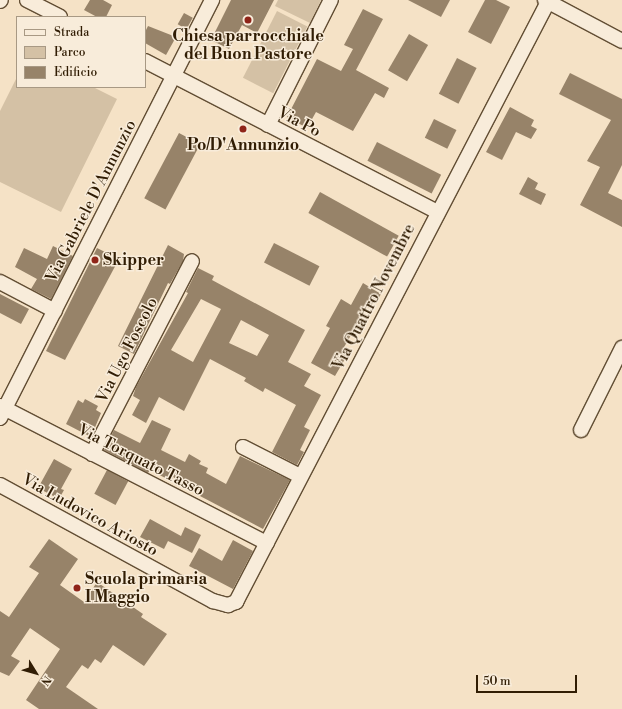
<!DOCTYPE html>
<html>
<head>
<meta charset="utf-8">
<style>
  body { margin:0 }
  #map { position:relative; width:622px; height:709px; overflow:hidden; background:#f5e2c6; font-family:"Libre Bodoni",serif }
  div>[style] { position:absolute }
  .green>* { inset:0; background:#d4c1a5; transform-origin:0 0 }
  .building>* { inset:0; background:#978369; transform-origin:0 0 }
  .roads { filter:drop-shadow(1px 0 #624e34) drop-shadow(-1px 0 #624e34) drop-shadow(0 1px #624e34) drop-shadow(0 -1px #624e34) }
  .minor>* { height:14px; margin:-7px; padding:0 7px; transform-origin:7px; border-radius:7px; background:#f8ecda }
  .dots>* { width:11px; height:11px; translate:-50% -50%; box-sizing:border-box; border:2px solid #f8ecda; border-radius:50% }
  span { translate:-50% -50%; white-space:nowrap; text-align:center; line-height:1.15; -webkit-text-stroke:3px #f8ecda; paint-order:stroke }
  .poi-label { font-size:16px; color:#311d04; font-weight:700 }
  .left { translate:0 -50%; text-align:left }
  .street-label { font-size:16px; color:#311d04 }
  .legend { position:absolute; left:16px; top:16px; width:130px; height:72px; box-sizing:border-box; background:#f8ecda; border:1px solid #a89984; margin:0; padding:5px 7px; list-style:none; font-size:12px; color:#311d04 }
  .legend li { display:flex; align-items:center; gap:8px; height:20px }
  .legend b { width:20px; border:1px solid #a89984 }
  .north { position:absolute; left:16px; top:653px; width:40px; height:40px; -webkit-text-stroke:3px #f8ecda; paint-order:stroke; rotate:127deg; font-size:11px; font-weight:700; line-height:16px; text-align:center; color:#311d04 }
  .north::after { content:''; display:block; margin:auto; width:14px; height:18px; background:#311d04; clip-path:polygon(50% 0,100% 100%,50% 72%,0 100%) }
  .scale { position:absolute; left:476px; top:675px; width:101px; height:18px; box-sizing:border-box; border:2px solid #311d04; border-top:0; padding-left:5px; font-size:12px; line-height:14px; white-space:nowrap; color:#311d04; -webkit-text-stroke:3px #f8ecda; paint-order:stroke }
</style>
</head>
<body>
<div id="map">
  <div class="green">
    <div style="clip-path:polygon(278px 0,321px 0,310px 23px,275px 6px)"></div>
    <div style="left:277px;top:11px;width:34px;height:75px;rotate:27deg"></div>
    <div style="clip-path:polygon(17px 77px,17px 87px,93px 87px,117px 99px,61px 212px,0 182px,0 111px)"></div>
  </div>
  <div class="building">
    <div style="clip-path:polygon(90px 0,103px 0,112px 5px,106px 17px,97px 17px,84px 10px)"></div>
    <div style="clip-path:polygon(231px 0,274px 0,257px 33px,242px 25px,229px 49px,211px 40px)"></div>
    <div style="clip-path:polygon(408px 0,450px 0,441px 17px)"></div>
    <div style="clip-path:polygon(485px 0,496px 0,510px 7px,491px 44px,468px 32px)"></div>
    <div style="clip-path:polygon(363px 9px,383px 19px,356px 70px,389px 88px,384px 98px,375px 93px,353px 131px,316px 112px,307px 128px,287px 117px,317px 59px,341px 71px,353px 49px,344px 45px)"></div>
    <div style="left:184px;top:13px;width:10px;height:13px;rotate:29deg"></div>
    <div style="clip-path:polygon(148px 26px,176px 37px,166px 55px,145px 43px,145px 32px)"></div>
    <div style="left:409px;top:34px;width:22px;height:42px;rotate:30deg"></div>
    <div style="left:457px;top:58px;width:22px;height:40px;rotate:27deg"></div>
    <div style="clip-path:polygon(570px 73px,622px 99px,622px 165px,608px 193px,622px 200px,622px 227px,580px 205px,600px 167px,587px 161px,611px 120px,559px 94px)"></div>
    <div style="clip-path:polygon(510px 107px,534px 120px,531px 126px,537px 129px,531px 139px,516px 132px,502px 160px,486px 152px)"></div>
    <div style="left:434px;top:119px;width:25px;height:21px;rotate:26deg"></div>
    <div style="left:179px;top:133px;width:24px;height:74px;rotate:28deg"></div>
    <div style="left:377px;top:142px;width:72px;height:21px;rotate:27deg"></div>
    <div style="clip-path:polygon(528px 177px,538px 183px,535px 189px,546px 194px,541px 205px,519px 194px)"></div>
    <div style="left:320px;top:192px;width:90px;height:24px;rotate:29deg"></div>
    <div style="left:274px;top:243px;width:51px;height:22px;rotate:27deg"></div>
    <div style="clip-path:polygon(168px 245px,184px 254px,183px 261px,170px 284px,168px 283px,134px 354px,118px 346px)"></div>
    <div style="clip-path:polygon(53px 246px,73px 256px,51px 299px,31px 289px,37px 279px,15px 267px,24px 248px,47px 259px)"></div>
    <div style="clip-path:polygon(97px 248px,119px 259px,65px 360px,46px 351px)"></div>
    <div style="clip-path:polygon(evenodd,198px 268px,214px 276px,212px 280px,305px 330px,288px 362px,311px 374px,304px 386px,321px 395px,304px 427px,310px 430px,300px 450px,304px 452px,297px 465px,272px 452px,296px 405px,265px 388px,263px 392px,244px 381px,246px 378px,210px 359px,184px 411px,159px 397px,146px 423px,132px 415px,140px 400px,133px 396px,136px 387px,188px 293px,186px 292px,198px 268px,201px 299px,221px 309px,193px 362px,171px 350px,201px 299px,198px 268px,241px 320px,269px 335px,257px 356px,229px 343px,241px 320px)"></div>
    <div style="clip-path:polygon(363px 283px,381px 294px,376px 303px,374px 301px,370px 308px,367px 307px,343px 349px,349px 352px,335px 376px,311px 363px,330px 328px,326px 326px,341px 299px,351px 305px)"></div>
    <div style="clip-path:polygon(0 294px,29px 309px,21px 324px,0 313px)"></div>
    <div style="clip-path:polygon(85px 399px,98px 406px,96px 410px,101px 413px,91px 437px,66px 424px,78px 400px,83px 403px)"></div>
    <div style="clip-path:polygon(152px 420px,171px 429px,161px 450px,185px 462px,189px 454px,201px 461px,199px 464px,208px 468px,206px 473px,226px 484px,240px 456px,290px 480px,263px 529px,200px 496px,202px 492px,173px 477px,171px 481px,150px 470px,148px 473px,104px 450px,114px 430px,140px 443px)"></div>
    <div style="clip-path:polygon(54px 459px,72px 469px,61px 489px,64px 490px,59px 499px,38px 488px)"></div>
    <div style="left:107px;top:470px;width:24px;height:27px;rotate:28deg"></div>
    <div style="clip-path:polygon(150px 519px,181px 536px,185px 527px,201px 535px,192px 553px,168px 541px,164px 549px,140px 537px)"></div>
    <div style="clip-path:polygon(49px 539px,78px 559px,60px 585px,84px 602px,97px 582px,143px 614px,141px 617px,167px 634px,144px 666px,113px 645px,101px 663px,95px 659px,88px 669px,82px 665px,66px 687px,98px 709px,39px 709px,26px 700px,60px 649px,30px 628px,11px 656px,20px 661px,9px 676px,0 672px,0 611px,9px 617px,39px 573px,29px 567px)"></div>
    <div style="clip-path:polygon(233px 540px,253px 551px,233px 589px,189px 566px,199px 548px,222px 561px)"></div>
  </div>
  <div class="roads">
    <div class="minor">
      <div style="left:27px;top:0;width:37px;rotate:27deg"></div>
      <div style="left:545px;top:0;width:87px;rotate:28deg"></div>
      <div style="left:0;top:1px;width:1px;rotate:-45deg"></div>
      <div style="left:145px;top:61px;width:329px;rotate:27.3deg"></div>
      <div style="left:268px;top:125px;width:140px;rotate:-63.3deg"></div>
      <div style="left:0;top:282px;width:62px;rotate:27.8deg"></div>
      <div style="left:0;top:406px;width:300px;rotate:27.2deg"></div>
      <div style="left:0;top:418px;width:469px;rotate:-63.1deg"></div>
      <div style="left:581px;top:430px;width:92px;rotate:-63.4deg"></div>
      <div style="left:243px;top:447px;width:64px;rotate:27deg"></div>
      <div style="left:92px;top:454px;width:217px;rotate:-62.6deg"></div>
      <div style="left:0;top:485px;width:243px;rotate:28.6deg"></div>
      <div style="left:213px;top:601px;width:16px;rotate:15deg"></div>
      <div style="left:228px;top:605px;width:9px;rotate:-21deg"></div>
      <div style="left:236px;top:602px;width:679px;rotate:-62.53deg"></div>
    </div>
  </div>
  <div class="dots">
    <div style="left:248px;top:20px;background:#8f2418"></div>
    <div style="left:243px;top:129px;background:#8f2418"></div>
    <div style="left:95px;top:260px;background:#8f2418"></div>
    <div style="left:77px;top:588px;background:#8f2418"></div>
  </div>
  <div class="poi-label">
    <span style="left:248px;top:45px">Chiesa parrocchiale<br>del Buon Pastore</span>
    <span style="left:243px;top:145px">Po/D'Annunzio</span>
    <span class="left" style="left:103px;top:260px">Skipper</span>
    <span class="left" style="left:85px;top:588px">Scuola primaria<br>I Maggio</span>
  </div>
  <div class="street-label">
    <span style="left:299px;top:122px;rotate:28deg">Via Po</span>
    <span style="left:91px;top:201px;rotate:-63deg">Via Gabriele D'Annunzio</span>
    <span style="left:374px;top:297px;rotate:-63deg">Via Quattro Novembre</span>
    <span style="left:127px;top:350px;rotate:-63deg">Via Ugo Foscolo</span>
    <span style="left:141px;top:460px;rotate:27deg">Via Torquato Tasso</span>
    <span style="left:90px;top:515px;rotate:29deg">Via Ludovico Ariosto</span>
  </div>
  <ul class="legend">
  <li><b style="height:5px;background:#f8ecda"></b>Strada</li>
  <li><b style="height:11px;background:#d4c1a5"></b>Parco</li>
  <li><b style="height:11px;background:#978369"></b>Edificio</li>
  </ul>
  <div class="north">N</div>
  <div class="scale">50 m</div>
</div>
</body>
</html>
